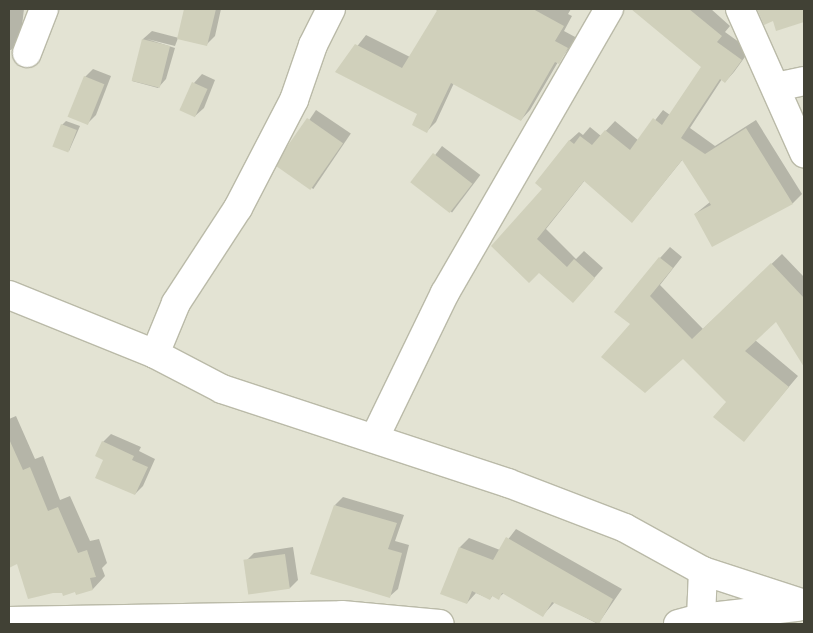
<!DOCTYPE html>
<html>
<head>
<meta charset="utf-8">
<style>
  body { margin:0 }
  #map { position:relative; width:813px; height:633px; overflow:hidden; background:#eff0e4; font-family:"Source Sans 3",sans-serif }
  div>[style] { position:absolute }
  .residential>* { inset:0; background:#e3e3d3; transform-origin:0 0 }
  .shadow>* { inset:0; background:#0003; transform-origin:0 0 }
  .building>* { inset:0; background:#d0d0bb; transform-origin:0 0 }
  .roads { filter:drop-shadow(1px 0 #babaa8) drop-shadow(-1px 0 #babaa8) drop-shadow(0 1px #babaa8) drop-shadow(0 -1px #babaa8) }
  .minor>* { height:28px; margin:-14px; padding:0 14px; transform-origin:14px; border-radius:14px; background:#fff }
  span { translate:-50% -50%; white-space:nowrap; text-align:center; line-height:1.15; -webkit-text-stroke:4px #fff; paint-order:stroke }
  .frame { position:absolute; inset:0; border:10px solid #414135; pointer-events:none }
</style>
</head>
<body>
<div id="map">
  <div class="residential">
    <div style="left:9px;top:9px;width:795px;height:615px"></div>
  </div>
  <div class="shadow">
    <div style="clip-path:polygon(9px 9px,24px 9px,20px 42px,11px 50px,9px 50px)"></div>
    <div style="clip-path:polygon(185px 9px,221px 9px,215px 36px,207px 44px,178px 38px,175px 46px,147px 39px,175px 48px,166px 79px,158px 88px,132px 81px,143px 39px,152px 31px,179px 38px)"></div>
    <div style="clip-path:polygon(434px 9px,571px 9px,568px 14px,572px 16px,564px 31px,577px 38px,558px 62px,530px 110px,521px 120px,454px 83px,436px 122px,427px 131px,419px 114px,337px 72px,366px 35px,410px 57px,438px 11px)"></div>
    <div style="clip-path:polygon(647px 9px,711px 9px,730px 26px,725px 32px,750px 50px,734px 72px,725px 82px,722px 79px,690px 128px,715px 146px,756px 120px,802px 194px,793px 203px,712px 245px,695px 214px,710px 202px,683px 159px,632px 222px,585px 180px,546px 229px,576px 259px,584px 251px,603px 268px,582px 292px,539px 271px,529px 281px,544px 189px,569px 141px,579px 132px,583px 135px,590px 127px,601px 136px,615px 121px,639px 141px,663px 110px,670px 115px,703px 67px,641px 15px)"></div>
    <div style="clip-path:polygon(758px 9px,804px 9px,804px 20px,777px 30px,773px 19px,765px 23px)"></div>
    <div style="clip-path:polygon(93px 69px,111px 76px,96px 115px,87px 124px,85px 77px)"></div>
    <div style="clip-path:polygon(202px 74px,215px 80px,204px 108px,195px 116px,194px 83px)"></div>
    <div style="left:316px;top:110px;width:42px;height:67px;rotate:34deg"></div>
    <div style="clip-path:polygon(66px 121px,80px 126px,69px 151px,62px 125px)"></div>
    <div style="left:442px;top:146px;width:48px;height:47px;rotate:37deg"></div>
    <div style="clip-path:polygon(670px 247px,682px 257px,660px 285px,703px 329px,782px 254px,804px 277px,804px 348px,797px 353px,776px 320px,755px 340px,798px 376px,744px 440px,728px 402px,683px 357px,631px 323px,660px 258px)"></div>
    <div style="clip-path:polygon(16px 416px,35px 459px,43px 456px,60px 500px,70px 496px,90px 541px,99px 539px,107px 563px,102px 568px,105px 576px,93px 589px,77px 593px,18px 562px,9px 566px,9px 419px)"></div>
    <div style="clip-path:polygon(111px 434px,141px 447px,139px 451px,155px 459px,143px 486px,135px 494px,105px 459px,103px 442px)"></div>
    <div style="clip-path:polygon(343px 497px,404px 515px,395px 541px,409px 545px,398px 589px,390px 596px,335px 505px)"></div>
    <div style="clip-path:polygon(516px 529px,622px 589px,598px 624px,555px 602px,543px 615px,504px 593px,498px 598px,493px 595px,490px 599px,476px 593px,467px 603px,460px 547px,469px 538px,500px 550px)"></div>
    <div style="clip-path:polygon(293px 547px,298px 580px,290px 588px,246px 561px,254px 553px)"></div>
  </div>
  <div class="building">
    <div style="clip-path:polygon(184px 9px,216px 9px,207px 46px,177px 39px)"></div>
    <div style="clip-path:polygon(438px 9px,533px 9px,564px 26px,555px 41px,568px 48px,559px 64px,555px 62px,521px 121px,451px 83px,427px 133px,412px 125px,417px 114px,335px 72px,355px 44px,402px 68px)"></div>
    <div style="clip-path:polygon(631px 9px,689px 9px,722px 36px,717px 42px,742px 60px,725px 83px,720px 79px,681px 138px,705px 154px,746px 128px,793px 204px,712px 247px,694px 214px,711px 205px,682px 160px,632px 223px,584px 181px,537px 239px,567px 267px,574px 259px,595px 278px,573px 303px,539px 273px,529px 283px,491px 246px,542px 189px,535px 183px,569px 140px,574px 144px,580px 136px,592px 145px,605px 130px,630px 150px,653px 118px,662px 125px,701px 67px)"></div>
    <div style="clip-path:polygon(757px 9px,804px 9px,804px 22px,776px 31px,773px 21px,764px 25px)"></div>
    <div style="left:142px;top:39px;width:29px;height:43px;rotate:14deg"></div>
    <div style="left:84px;top:76px;width:22px;height:44px;rotate:22deg"></div>
    <div style="left:192px;top:82px;width:17px;height:31px;rotate:24deg"></div>
    <div style="left:307px;top:118px;width:44px;height:57px;rotate:35deg"></div>
    <div style="left:61px;top:124px;width:17px;height:24px;rotate:21deg"></div>
    <div style="left:433px;top:153px;width:50px;height:37px;rotate:38deg"></div>
    <div style="clip-path:polygon(659px 257px,673px 268px,650px 296px,692px 339px,771px 263px,804px 298px,804px 367px,776px 322px,745px 351px,789px 387px,744px 442px,713px 417px,726px 402px,683px 359px,645px 393px,601px 357px,630px 324px,614px 312px)"></div>
    <div style="clip-path:polygon(9px 439px,23px 470px,30px 467px,48px 511px,58px 507px,78px 553px,87px 550px,96px 577px,90px 578px,93px 590px,76px 595px,75px 592px,63px 596px,62px 593px,53px 593px,28px 599px,17px 564px,9px 568px)"></div>
    <div style="clip-path:polygon(102px 441px,134px 456px,132px 460px,148px 467px,135px 495px,95px 478px,103px 460px,95px 456px)"></div>
    <div style="clip-path:polygon(334px 505px,397px 523px,388px 549px,402px 553px,390px 598px,310px 574px)"></div>
    <div style="clip-path:polygon(506px 537px,613px 599px,599px 624px,552px 602px,543px 617px,502px 593px,499px 600px,492px 596px,490px 600px,472px 591px,467px 604px,440px 594px,459px 547px,493px 560px)"></div>
    <div style="left:285px;top:554px;width:35px;height:42px;rotate:82deg"></div>
  </div>
  <div class="roads">
    <div class="minor">
      <div style="left:740px;top:9px;width:158px;rotate:66deg"></div>
      <div style="left:27px;top:53px;width:47px;rotate:-68.9deg"></div>
      <div style="left:776px;top:87px;width:29px;rotate:-12deg"></div>
      <div style="left:9px;top:295px;width:157px;rotate:22deg"></div>
      <div style="left:155px;top:354px;width:76px;rotate:27.6deg"></div>
      <div style="left:222px;top:389px;width:301px;rotate:18.2deg"></div>
      <div style="left:508px;top:483px;width:125px;rotate:21deg"></div>
      <div style="left:625px;top:528px;width:89px;rotate:28.9deg"></div>
      <div style="left:703px;top:571px;width:106px;rotate:18.1deg"></div>
      <div style="left:155px;top:354px;width:55px;rotate:-67.6deg"></div>
      <div style="left:176px;top:303px;width:113px;rotate:-56.9deg"></div>
      <div style="left:238px;top:208px;width:122px;rotate:-62.6deg"></div>
      <div style="left:294px;top:100px;width:58px;rotate:-70.9deg"></div>
      <div style="left:313px;top:45px;width:40px;rotate:-63.4deg"></div>
      <div style="left:375px;top:437px;width:160px;rotate:-64.1deg"></div>
      <div style="left:445px;top:293px;width:328px;rotate:-60deg"></div>
      <div style="left:701px;top:618px;width:47px;rotate:-87.6deg"></div>
      <div style="left:9px;top:621px;width:333px;rotate:-1deg"></div>
      <div style="left:342px;top:615px;width:98px;rotate:5.2deg"></div>
      <div style="left:678px;top:624px;width:24px;rotate:-15deg"></div>
      <div style="left:701px;top:618px;width:98px;rotate:-6.5deg"></div>
    </div>
  </div>
  <div class="frame"></div>
</div>
</body>
</html>
